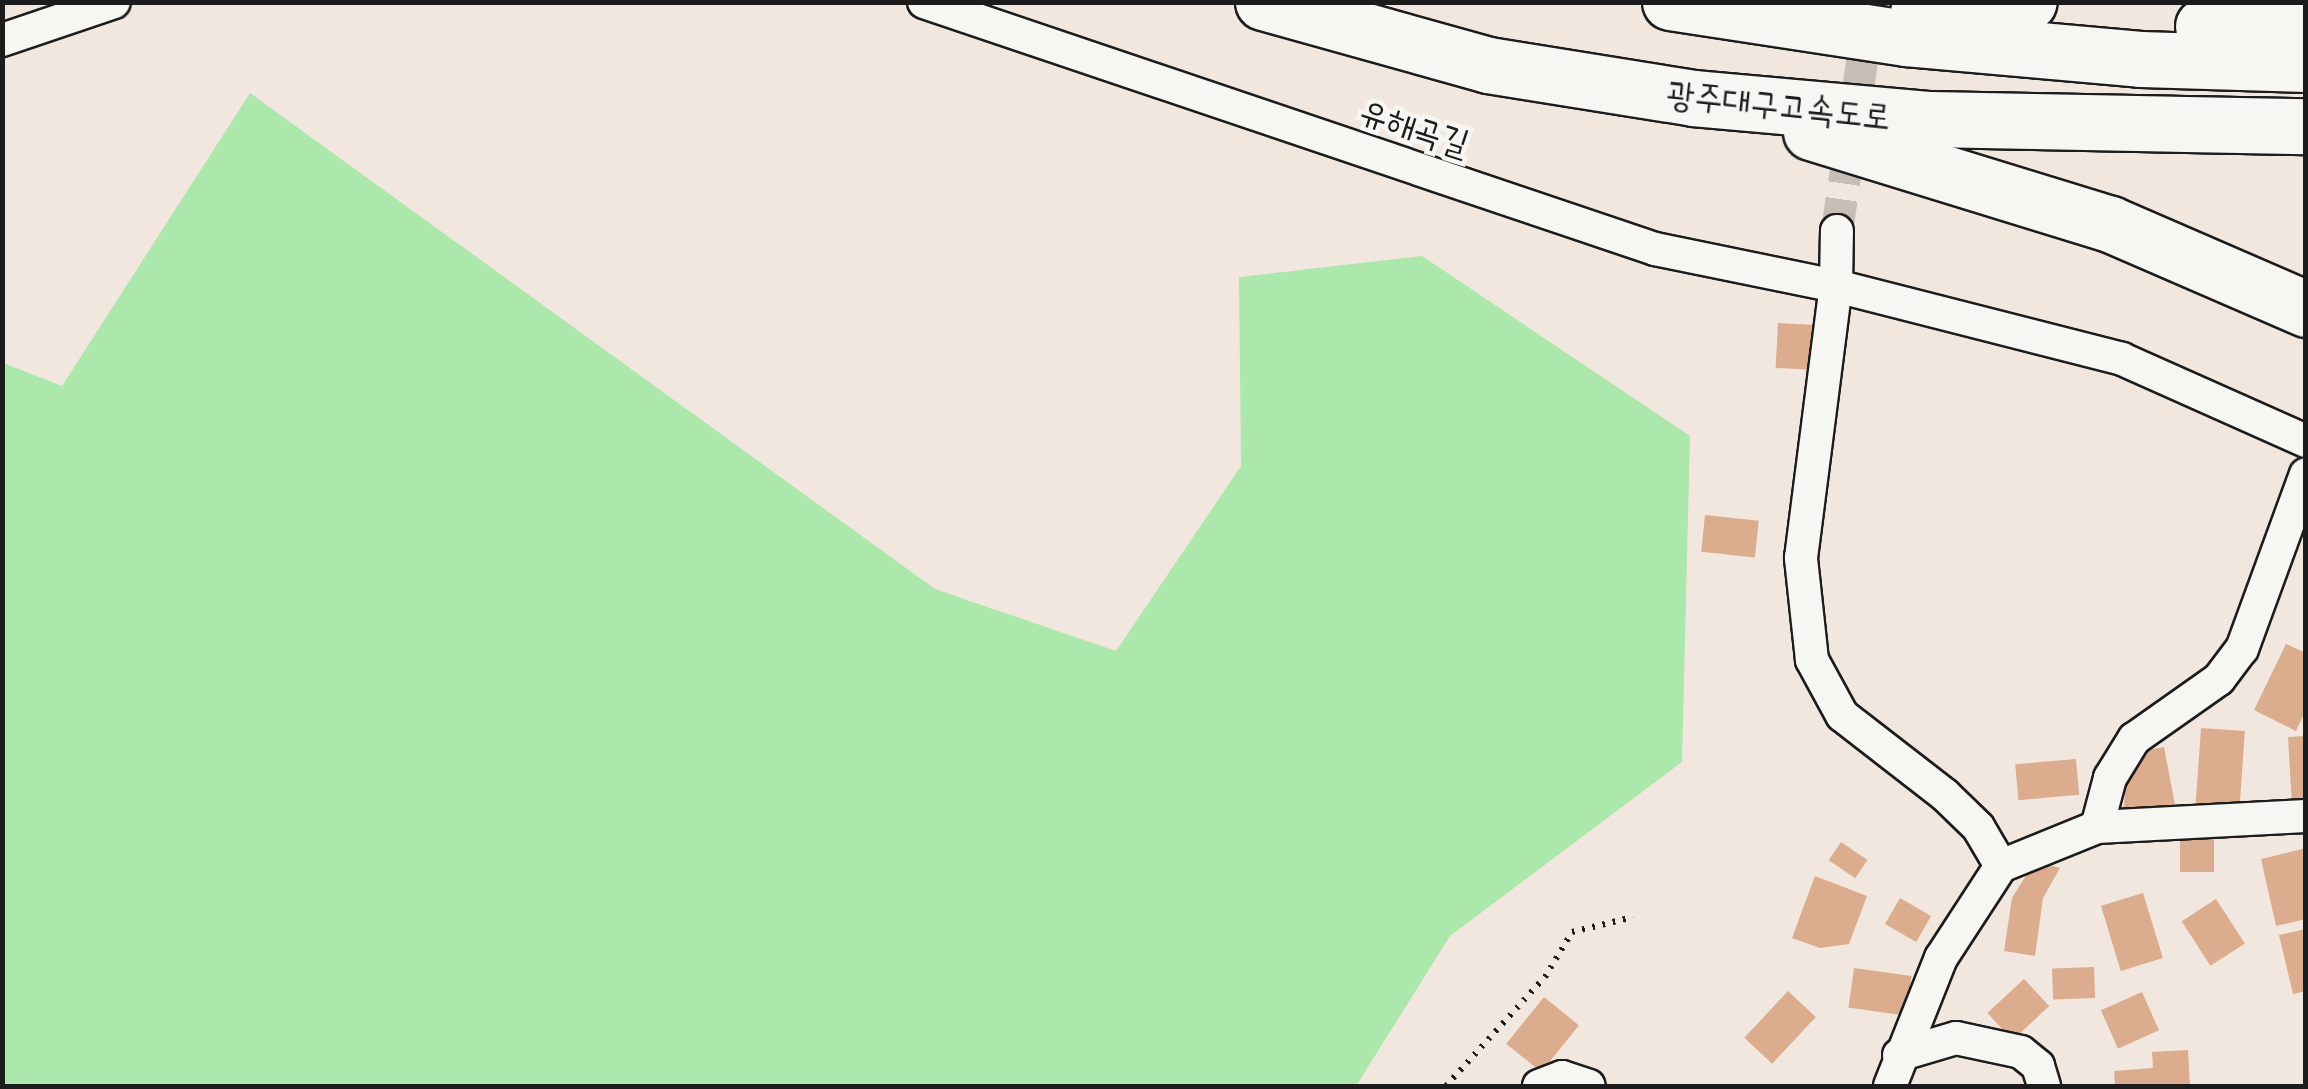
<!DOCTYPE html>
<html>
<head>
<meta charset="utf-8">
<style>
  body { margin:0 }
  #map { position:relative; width:2308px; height:1089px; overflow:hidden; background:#f1e7de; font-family:Delius,"Poor Story",sans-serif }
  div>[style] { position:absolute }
  .green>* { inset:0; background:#ace7ac }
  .building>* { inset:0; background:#dcac8e; transform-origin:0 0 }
  .street-tunnel>* { height:32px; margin-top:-16px; transform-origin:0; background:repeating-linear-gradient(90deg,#c6beb7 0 32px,transparent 0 48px) }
  .path>* { height:6px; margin-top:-3px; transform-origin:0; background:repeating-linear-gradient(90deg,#1c1c1c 0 2.5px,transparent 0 10.5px) }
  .roads { filter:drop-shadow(2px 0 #1c1c1c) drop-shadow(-2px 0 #1c1c1c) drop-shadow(0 2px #1c1c1c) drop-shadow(0 -2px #1c1c1c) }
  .street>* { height:32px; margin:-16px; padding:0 16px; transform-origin:16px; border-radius:16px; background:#f6f6f2 }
  .highway>* { height:55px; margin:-27.5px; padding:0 27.5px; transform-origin:27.5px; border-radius:27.5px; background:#f6f6f2 }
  span { translate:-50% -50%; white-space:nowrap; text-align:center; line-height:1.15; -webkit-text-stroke:9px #f6f6f2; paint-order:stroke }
  .street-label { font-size:35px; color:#1c1c1c }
  .frame { position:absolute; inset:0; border:5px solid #1c1c1c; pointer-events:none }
</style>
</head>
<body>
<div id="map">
  <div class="green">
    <div style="clip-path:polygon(250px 93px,935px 589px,1116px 651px,1241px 466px,1239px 277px,1422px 256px,1690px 436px,1682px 762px,1450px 936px,1356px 1086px,3px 1086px,3px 363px,62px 386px)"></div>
  </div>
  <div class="building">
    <div style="left:1778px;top:323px;width:37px;height:45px;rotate:3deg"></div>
    <div style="left:1705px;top:515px;width:54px;height:37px;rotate:6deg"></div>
    <div style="clip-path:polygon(2286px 644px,2306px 653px,2306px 710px,2296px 731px,2254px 710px)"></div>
    <div style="left:2201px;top:728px;width:44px;height:75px;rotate:4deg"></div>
    <div style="clip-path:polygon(2306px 736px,2306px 804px,2292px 805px,2288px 737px)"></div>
    <div style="clip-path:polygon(2164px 747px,2175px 805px,2123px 815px,2129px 754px)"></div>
    <div style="left:2076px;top:759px;width:36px;height:61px;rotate:85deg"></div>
    <div style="left:2214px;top:827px;width:45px;height:34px;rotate:90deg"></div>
    <div style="left:1841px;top:842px;width:32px;height:22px;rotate:34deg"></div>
    <div style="clip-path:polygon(2306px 848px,2306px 919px,2276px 926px,2261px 859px)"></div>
    <div style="clip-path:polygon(2035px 861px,2060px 868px,2043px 898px,2035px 956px,2004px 951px,2012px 898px)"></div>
    <div style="clip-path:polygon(1815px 876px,1867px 896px,1849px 944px,1820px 948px,1792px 938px)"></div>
    <div style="left:2143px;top:893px;width:68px;height:44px;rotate:73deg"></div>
    <div style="left:1900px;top:898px;width:36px;height:30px;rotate:30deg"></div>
    <div style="left:2216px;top:899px;width:53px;height:41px;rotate:57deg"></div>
    <div style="clip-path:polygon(2306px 929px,2306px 991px,2293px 994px,2279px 935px)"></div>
    <div style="left:2094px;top:967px;width:31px;height:42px;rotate:88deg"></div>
    <div style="left:1854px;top:968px;width:58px;height:40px;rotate:8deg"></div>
    <div style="left:2024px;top:979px;width:37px;height:50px;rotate:47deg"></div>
    <div style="left:1788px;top:991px;width:38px;height:64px;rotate:43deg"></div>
    <div style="left:2142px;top:992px;width:42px;height:45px;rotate:66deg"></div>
    <div style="left:1544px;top:997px;width:45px;height:60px;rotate:39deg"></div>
    <div style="clip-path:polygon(2188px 1050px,2190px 1086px,2115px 1086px,2114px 1071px,2153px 1068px,2152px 1052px)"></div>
  </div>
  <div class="street-tunnel">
    <div style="left:1837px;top:231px;width:232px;rotate:-81.6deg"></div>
  </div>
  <div class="path">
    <div style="left:1446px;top:1086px;width:147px;rotate:-47.8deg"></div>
    <div style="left:1545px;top:977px;width:52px;rotate:-59deg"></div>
    <div style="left:1572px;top:932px;width:63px;rotate:-13.8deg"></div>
  </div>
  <div class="roads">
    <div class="street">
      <div style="left:924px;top:2px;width:772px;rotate:18.67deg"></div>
      <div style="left:1655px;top:249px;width:185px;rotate:11.6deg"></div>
      <div style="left:1836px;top:286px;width:55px;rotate:-89deg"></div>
      <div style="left:2px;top:40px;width:118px;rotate:-18.7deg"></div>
      <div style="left:2097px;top:827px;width:51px;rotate:-75.1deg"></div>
      <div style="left:2110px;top:778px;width:46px;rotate:-58.4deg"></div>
      <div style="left:2134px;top:739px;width:104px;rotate:-35.2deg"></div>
      <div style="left:2219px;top:679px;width:38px;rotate:-53deg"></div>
      <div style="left:2242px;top:649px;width:186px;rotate:-69.9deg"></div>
      <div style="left:2001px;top:866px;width:104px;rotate:-22.1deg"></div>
      <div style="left:2097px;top:827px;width:209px;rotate:-3deg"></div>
      <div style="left:1899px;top:1055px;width:59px;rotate:-16.6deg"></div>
      <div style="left:1956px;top:1038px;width:66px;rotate:12.2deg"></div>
      <div style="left:2021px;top:1052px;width:22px;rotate:39deg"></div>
      <div style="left:2038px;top:1066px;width:21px;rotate:73deg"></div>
      <div style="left:1539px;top:1086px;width:25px;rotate:-21deg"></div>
      <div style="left:1562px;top:1077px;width:28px;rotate:18deg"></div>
      <div style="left:1890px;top:1086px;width:138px;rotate:-68.3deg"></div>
      <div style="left:1941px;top:958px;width:110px;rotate:-56.9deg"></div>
      <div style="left:2001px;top:866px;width:45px;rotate:-120.5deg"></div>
      <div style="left:1978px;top:827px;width:46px;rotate:-135.9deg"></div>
      <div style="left:1945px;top:795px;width:130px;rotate:-142.2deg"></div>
      <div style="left:1842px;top:715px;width:63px;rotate:-118.6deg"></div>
      <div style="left:1812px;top:660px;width:103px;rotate:-96.2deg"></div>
      <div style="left:1801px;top:558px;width:274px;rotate:-82.7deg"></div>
      <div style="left:1836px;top:286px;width:295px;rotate:14.3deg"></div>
      <div style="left:2122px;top:359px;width:201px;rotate:24deg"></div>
    </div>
    <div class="highway">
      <div style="left:1263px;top:2px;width:234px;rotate:15.6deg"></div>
      <div style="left:1488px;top:65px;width:208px;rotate:9.1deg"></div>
      <div style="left:1693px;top:98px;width:238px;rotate:5.1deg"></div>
      <div style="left:1930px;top:119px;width:376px;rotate:1.1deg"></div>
      <div style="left:1670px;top:2px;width:239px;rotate:8.7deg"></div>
      <div style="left:1906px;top:38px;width:235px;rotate:5.1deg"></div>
      <div style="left:2140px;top:59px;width:166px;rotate:1.7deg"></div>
      <div style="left:1918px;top:12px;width:111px;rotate:-5.1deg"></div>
      <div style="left:2203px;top:26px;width:103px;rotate:-1.7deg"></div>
      <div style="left:1811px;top:132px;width:313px;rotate:17.1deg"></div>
      <div style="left:2110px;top:224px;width:214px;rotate:23.4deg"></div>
    </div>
  </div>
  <div class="street-label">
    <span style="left:1779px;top:104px;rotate:6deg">광주대구고속도로</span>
    <span style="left:1415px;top:126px;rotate:18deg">유해곡길</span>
  </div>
  <div class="frame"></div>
</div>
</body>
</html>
